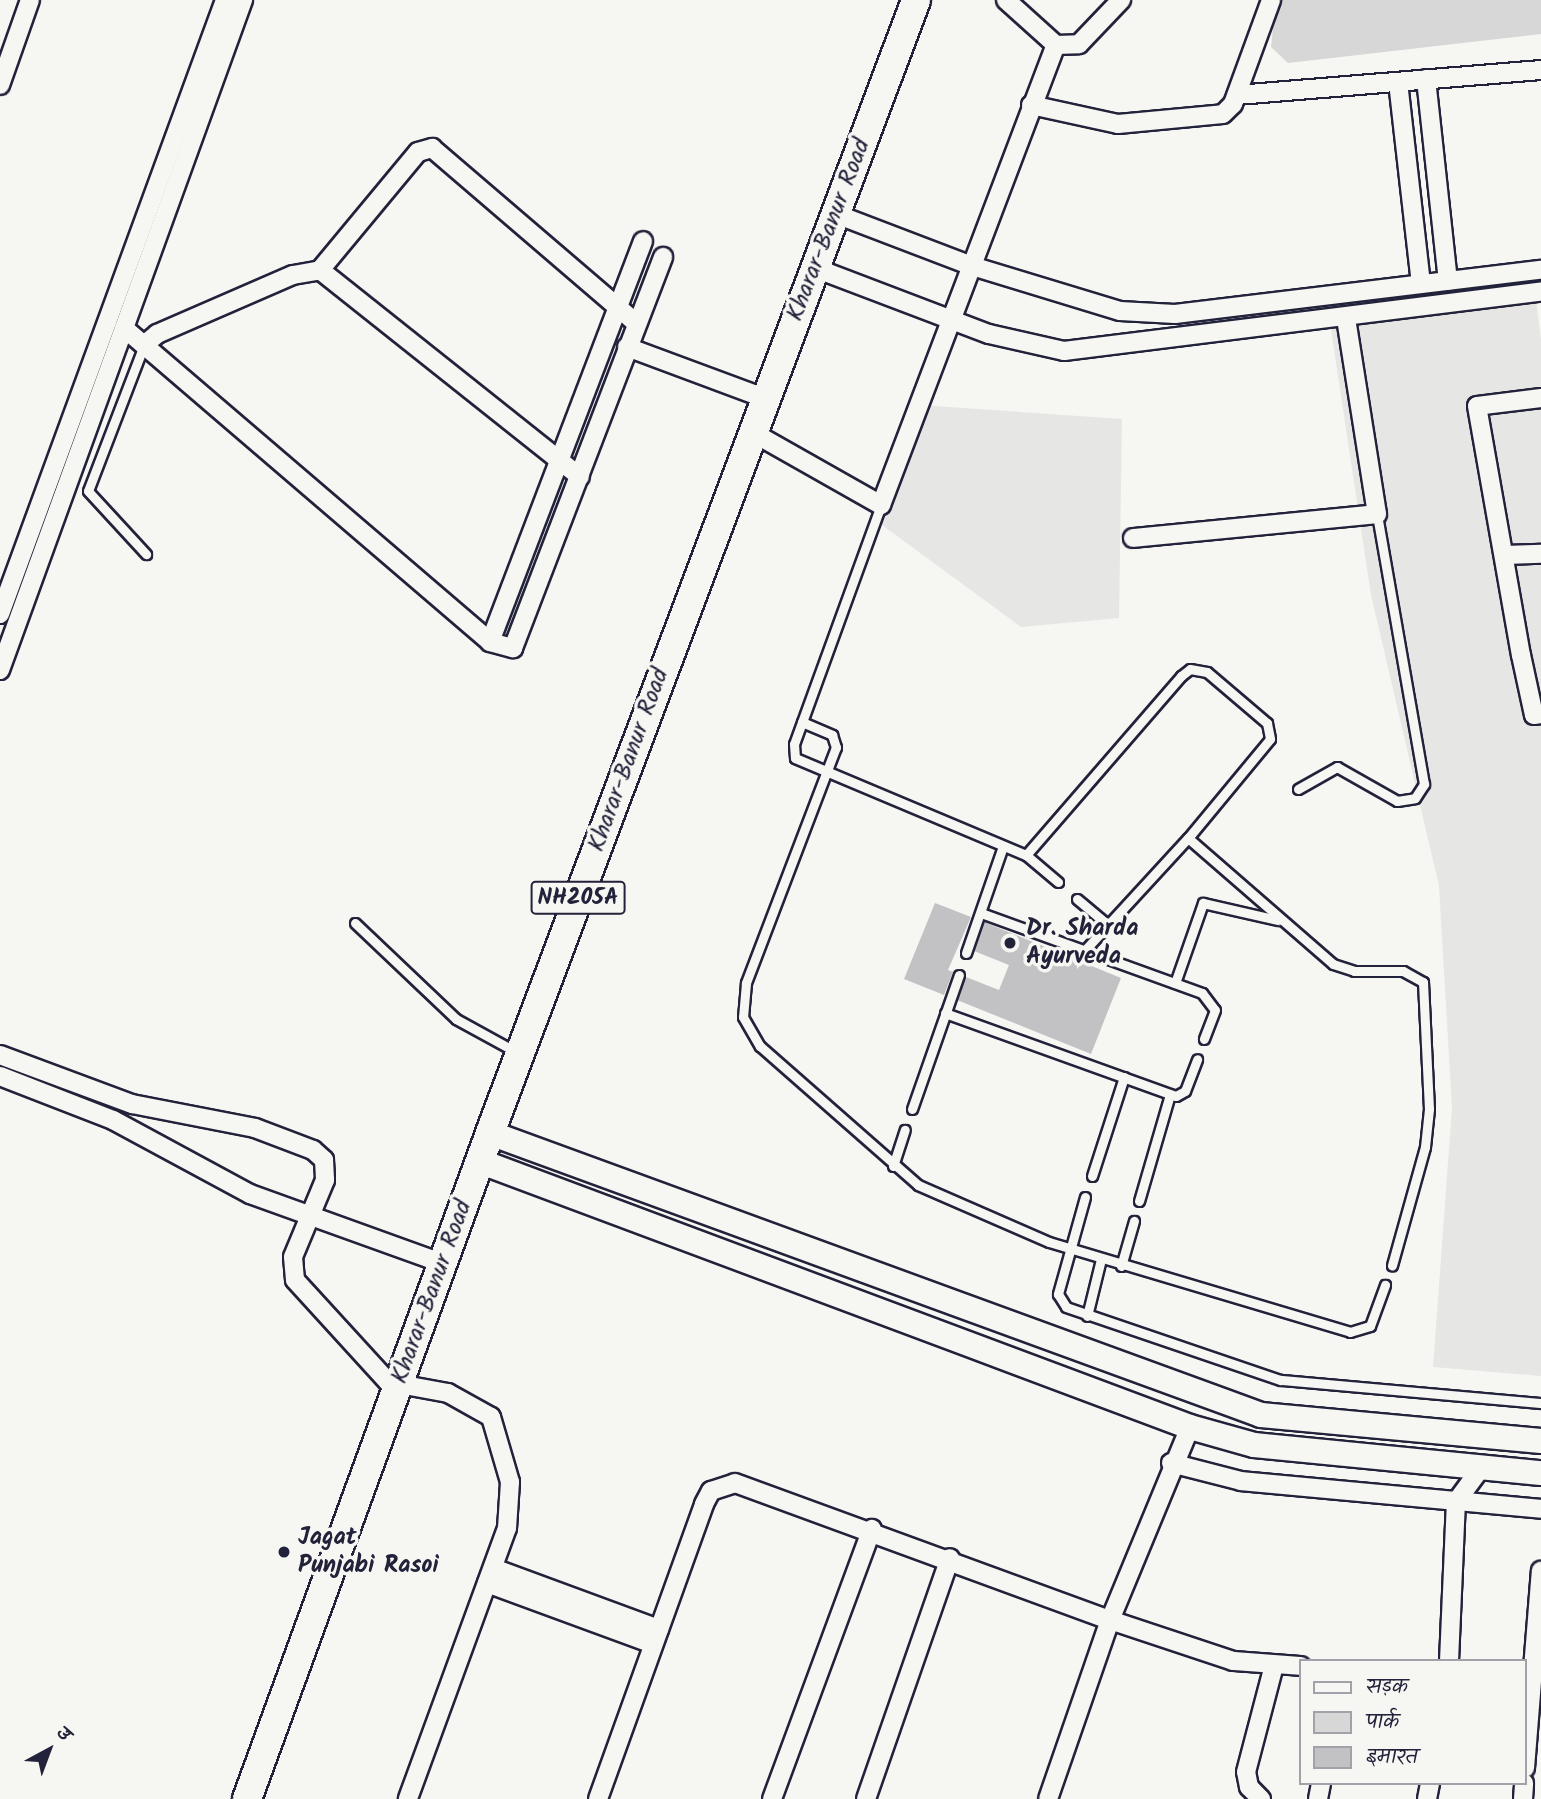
<!DOCTYPE html>
<html>
<head>
<meta charset="utf-8">
<style>
  body { margin:0 }
  #map { position:relative; width:1541px; height:1799px; overflow:hidden; background:#f6f6f2; font-family:Kalam,"Playpen Sans Deva",sans-serif }
  div>[style] { position:absolute }
  .built>* { inset:0; background:#e6e6e4 }
  .green>* { inset:0; background:#d7d7d7 }
  .building>* { inset:0; background:#c2c2c4 }
  .roads { filter:drop-shadow(2px 0 #22223b) drop-shadow(-2px 0 #22223b) drop-shadow(0 2px #22223b) drop-shadow(0 -2px #22223b) }
  .service>* { height:9px; margin:-4.5px; padding:0 4.5px; transform-origin:4.5px; border-radius:4.5px; background:#f6f6f2 }
  .minor>* { height:18px; margin:-9px; padding:0 9px; transform-origin:9px; border-radius:9px; background:#f6f6f2 }
  .secondary>* { height:24px; margin:-12px; padding:0 12px; transform-origin:12px; border-radius:12px; background:#f6f6f2 }
  .trunk>* { height:28px; margin:-14px; padding:0 14px; transform-origin:14px; border-radius:14px; background:#f6f6f2 }
  .dots>* { width:19px; height:19px; translate:-50% -50%; box-sizing:border-box; border:4px solid #f6f6f2; border-radius:50% }
  span { translate:-50% -50%; white-space:nowrap; text-align:center; line-height:1.15; -webkit-text-stroke:7px #f6f6f2; paint-order:stroke }
  .shield-label span { padding:2px 5px; background:#f6f6f2; border:2px solid; border-radius:5px; -webkit-text-stroke-width:0 }
  .shield-label { font-size:23px; color:#22223b; font-weight:700 }
  .street-label { font-size:24px; color:#22223b }
  .poi-label { font-size:24px; color:#22223b; font-weight:700 }
  .left { translate:0 -50%; text-align:left }
  .legend { position:absolute; left:1299px; top:1659px; width:228px; height:126px; box-sizing:border-box; background:#f6f6f2; border:2px solid #a1a1a9; margin:0; padding:9px 12px; list-style:none; font-size:21px; color:#22223b }
  .legend li { display:flex; align-items:center; gap:14px; height:35px }
  .legend b { width:35px; border:2px solid #a1a1a9 }
  .north { position:absolute; left:14px; top:1715px; width:70px; height:70px; -webkit-text-stroke:5px #f6f6f2; paint-order:stroke; rotate:41deg; font-size:19px; font-weight:700; line-height:28px; text-align:center; color:#22223b }
  .north::after { content:''; display:block; margin:auto; width:24px; height:32px; background:#22223b; clip-path:polygon(50% 0,100% 100%,50% 72%,0 100%) }
</style>
</head>
<body>
<div id="map">
  <div class="built">
    <div style="clip-path:polygon(1536px 300px,1541px 339px,1541px 1376px,1433px 1367px,1452px 1108px,1439px 886px,1371px 595px,1330px 323px,1350px 306px)"></div>
    <div style="clip-path:polygon(920px 405px,1122px 419px,1119px 618px,1021px 627px,878px 522px)"></div>
  </div>
  <div class="green">
    <div style="clip-path:polygon(1276px 0,1541px 0,1541px 34px,1288px 63px,1271px 47px)"></div>
  </div>
  <div class="building">
    <div style="clip-path:polygon(935px 903px,971px 917px,948px 970px,953px 972px,944px 995px,904px 979px)"></div>
    <div style="clip-path:polygon(984px 922px,1121px 978px,1091px 1054px,957px 1000px,966px 977px,999px 990px,1009px 965px,974px 951px)"></div>
  </div>
  <div class="roads">
    <div class="service">
      <div style="left:144px;top:345px;width:156px;rotate:111deg"></div>
      <div style="left:88px;top:491px;width:86px;rotate:47.4deg"></div>
      <div style="left:881px;top:505px;width:254px;rotate:110deg"></div>
      <div style="left:794px;top:744px;width:14px;rotate:86deg"></div>
      <div style="left:795px;top:758px;width:251px;rotate:22.8deg"></div>
      <div style="left:1026px;top:855px;width:237px;rotate:-49.1deg"></div>
      <div style="left:1181px;top:676px;width:11px;rotate:-38deg"></div>
      <div style="left:1190px;top:669px;width:17px;rotate:10deg"></div>
      <div style="left:1207px;top:672px;width:79px;rotate:40.4deg"></div>
      <div style="left:1267px;top:723px;width:16px;rotate:79deg"></div>
      <div style="left:1270px;top:739px;width:129px;rotate:129.6deg"></div>
      <div style="left:1188px;top:838px;width:192px;rotate:41deg"></div>
      <div style="left:1333px;top:964px;width:22px;rotate:18deg"></div>
      <div style="left:1354px;top:971px;width:49px"></div>
      <div style="left:1403px;top:971px;width:23px;rotate:29deg"></div>
      <div style="left:1423px;top:982px;width:127px;rotate:87.3deg"></div>
      <div style="left:1429px;top:1109px;width:38px;rotate:96deg"></div>
      <div style="left:1425px;top:1147px;width:123px;rotate:105.6deg"></div>
      <div style="left:802px;top:722px;width:33px;rotate:23deg"></div>
      <div style="left:832px;top:735px;width:13px;rotate:72deg"></div>
      <div style="left:836px;top:747px;width:253px;rotate:110.9deg"></div>
      <div style="left:746px;top:983px;width:34px;rotate:95deg"></div>
      <div style="left:743px;top:1017px;width:34px;rotate:60deg"></div>
      <div style="left:760px;top:1046px;width:210px;rotate:41.3deg"></div>
      <div style="left:918px;top:1185px;width:143px;rotate:23.5deg"></div>
      <div style="left:1049px;top:1242px;width:314px;rotate:16.6deg"></div>
      <div style="left:1350px;top:1332px;width:21px;rotate:-17deg"></div>
      <div style="left:1370px;top:1326px;width:44px;rotate:-69.9deg"></div>
      <div style="left:1298px;top:789px;width:45px;rotate:-29.4deg"></div>
      <div style="left:1337px;top:767px;width:69px;rotate:29.5deg"></div>
      <div style="left:1397px;top:801px;width:18px;rotate:-9deg"></div>
      <div style="left:1415px;top:798px;width:17px;rotate:-57deg"></div>
      <div style="left:1424px;top:784px;width:274px;rotate:-99.9deg"></div>
      <div style="left:1026px;top:855px;width:42px;rotate:40.2deg"></div>
      <div style="left:1077px;top:899px;width:39px;rotate:40deg"></div>
      <div style="left:981px;top:913px;width:235px;rotate:19.9deg"></div>
      <div style="left:1202px;top:993px;width:21px;rotate:53deg"></div>
      <div style="left:1215px;top:1010px;width:31px;rotate:111deg"></div>
      <div style="left:355px;top:923px;width:139px;rotate:43.5deg"></div>
      <div style="left:456px;top:1019px;width:71px;rotate:28.7deg"></div>
      <div style="left:1084px;top:951px;width:154px;rotate:-47.4deg"></div>
      <div style="left:966px;top:953px;width:113px;rotate:-70.9deg"></div>
      <div style="left:1175px;top:983px;width:85px;rotate:-70.7deg"></div>
      <div style="left:1203px;top:903px;width:77px;rotate:12.8deg"></div>
      <div style="left:945px;top:1013px;width:245px;rotate:19.8deg"></div>
      <div style="left:1176px;top:1096px;width:10px;rotate:-29deg"></div>
      <div style="left:1185px;top:1091px;width:34px;rotate:-69deg"></div>
      <div style="left:912px;top:1109px;width:142px;rotate:-70.7deg"></div>
      <div style="left:893px;top:1166px;width:38px;rotate:-72deg"></div>
      <div style="left:1092px;top:1176px;width:104px;rotate:-72.1deg"></div>
      <div style="left:1085px;top:1197px;width:101px;rotate:105.6deg"></div>
      <div style="left:1058px;top:1294px;width:15px;rotate:58deg"></div>
      <div style="left:1066px;top:1307px;width:227px;rotate:18.8deg"></div>
      <div style="left:1281px;top:1380px;width:261px;rotate:5.1deg"></div>
      <div style="left:1139px;top:1201px;width:111px;rotate:-73.8deg"></div>
      <div style="left:1121px;top:1266px;width:47px;rotate:-73.9deg"></div>
      <div style="left:1087px;top:1316px;width:59px;rotate:-76.2deg"></div>
    </div>
    <div class="minor">
      <div style="left:1006px;top:0;width:67px;rotate:42deg"></div>
      <div style="left:1426px;top:79px;width:203px;rotate:83.8deg"></div>
      <div style="left:1398px;top:82px;width:203px;rotate:83.5deg"></div>
      <div style="left:0;top:85px;width:90px;rotate:-70.6deg"></div>
      <div style="left:1237px;top:95px;width:305px;rotate:-4.7deg"></div>
      <div style="left:1031px;top:105px;width:89px;rotate:12.3deg"></div>
      <div style="left:1118px;top:124px;width:105px;rotate:-5.4deg"></div>
      <div style="left:1223px;top:114px;width:14px;rotate:-45deg"></div>
      <div style="left:1233px;top:104px;width:111px;rotate:-69.9deg"></div>
      <div style="left:836px;top:214px;width:146px;rotate:20.9deg"></div>
      <div style="left:972px;top:266px;width:155px;rotate:16.9deg"></div>
      <div style="left:1120px;top:311px;width:55px;rotate:3.1deg"></div>
      <div style="left:1175px;top:314px;width:369px;rotate:-6.9deg"></div>
      <div style="left:815px;top:268px;width:186px;rotate:20.8deg"></div>
      <div style="left:989px;top:334px;width:77px;rotate:12.8deg"></div>
      <div style="left:1064px;top:351px;width:481px;rotate:-7.1deg"></div>
      <div style="left:320px;top:270px;width:153px;rotate:-50.3deg"></div>
      <div style="left:418px;top:152px;width:15px;rotate:-16deg"></div>
      <div style="left:432px;top:148px;width:269px;rotate:40.6deg"></div>
      <div style="left:124px;top:328px;width:482px;rotate:40.6deg"></div>
      <div style="left:490px;top:642px;width:24px;rotate:15deg"></div>
      <div style="left:513px;top:648px;width:419px;rotate:-69deg"></div>
      <div style="left:144px;top:345px;width:17px;rotate:-40deg"></div>
      <div style="left:157px;top:334px;width:148px;rotate:-23.5deg"></div>
      <div style="left:293px;top:275px;width:27px;rotate:-10deg"></div>
      <div style="left:320px;top:270px;width:332px;rotate:38.5deg"></div>
      <div style="left:627px;top:347px;width:146px;rotate:20.4deg"></div>
      <div style="left:1541px;top:398px;width:64px;rotate:172.9deg"></div>
      <div style="left:1477px;top:406px;width:253px;rotate:80deg"></div>
      <div style="left:1521px;top:655px;width:61px;rotate:77.8deg"></div>
      <div style="left:1534px;top:715px;width:7px;rotate:-8deg"></div>
      <div style="left:752px;top:432px;width:148px;rotate:29.5deg"></div>
      <div style="left:881px;top:505px;width:492px;rotate:-69.2deg"></div>
      <div style="left:1056px;top:45px;width:23px;rotate:-2deg"></div>
      <div style="left:1079px;top:44px;width:61px;rotate:-46.3deg"></div>
      <div style="left:1133px;top:538px;width:245px;rotate:-5.6deg"></div>
      <div style="left:1377px;top:514px;width:197px;rotate:-99deg"></div>
      <div style="left:1505px;top:555px;width:36px;rotate:-2deg"></div>
      <div style="left:0;top:614px;width:654px;rotate:-69.87deg"></div>
      <div style="left:490px;top:642px;width:429px;rotate:-69.1deg"></div>
      <div style="left:0;top:670px;width:713px;rotate:-70.06deg"></div>
      <div style="left:0;top:1055px;width:141px;rotate:20.4deg"></div>
      <div style="left:132px;top:1104px;width:125px;rotate:11deg"></div>
      <div style="left:255px;top:1128px;width:62px;rotate:20.8deg"></div>
      <div style="left:313px;top:1150px;width:15px;rotate:42deg"></div>
      <div style="left:324px;top:1160px;width:20px;rotate:87deg"></div>
      <div style="left:325px;top:1180px;width:83px;rotate:112.6deg"></div>
      <div style="left:293px;top:1257px;width:23px;rotate:85deg"></div>
      <div style="left:295px;top:1280px;width:138px;rotate:47.6deg"></div>
      <div style="left:388px;top:1382px;width:61px;rotate:10.4deg"></div>
      <div style="left:448px;top:1393px;width:49px;rotate:29.2deg"></div>
      <div style="left:491px;top:1417px;width:68px;rotate:73.7deg"></div>
      <div style="left:510px;top:1482px;width:46px;rotate:93.7deg"></div>
      <div style="left:507px;top:1528px;width:289px;rotate:110.1deg"></div>
      <div style="left:0;top:1076px;width:121px;rotate:21.3deg"></div>
      <div style="left:113px;top:1120px;width:156px;rotate:28.4deg"></div>
      <div style="left:250px;top:1194px;width:204px;rotate:19.8deg"></div>
      <div style="left:1190px;top:1427px;width:209px;rotate:112.5deg"></div>
      <div style="left:1110px;top:1620px;width:130px;rotate:18.4deg"></div>
      <div style="left:1233px;top:1661px;width:68px;rotate:4.2deg"></div>
      <div style="left:1171px;top:1463px;width:72px;rotate:14.4deg"></div>
      <div style="left:1241px;top:1481px;width:301px;rotate:5.3deg"></div>
      <div style="left:493px;top:1568px;width:177px;rotate:20.2deg"></div>
      <div style="left:487px;top:1583px;width:177px;rotate:20.2deg"></div>
      <div style="left:1449px;top:1661px;width:159px;rotate:-87.5deg"></div>
      <div style="left:1456px;top:1502px;width:42px;rotate:-53.7deg"></div>
      <div style="left:1525px;top:1768px;width:198px;rotate:-85.4deg"></div>
      <div style="left:598px;top:1799px;width:313px;rotate:-70.2deg"></div>
      <div style="left:704px;top:1504px;width:15px;rotate:-62deg"></div>
      <div style="left:711px;top:1491px;width:25px;rotate:-18deg"></div>
      <div style="left:735px;top:1483px;width:399px;rotate:20.1deg"></div>
      <div style="left:1110px;top:1620px;width:189px;rotate:109.1deg"></div>
      <div style="left:772px;top:1799px;width:288px;rotate:-69.7deg"></div>
      <div style="left:866px;top:1799px;width:255px;rotate:-70.8deg"></div>
      <div style="left:1261px;top:1799px;width:17px;rotate:-135deg"></div>
      <div style="left:1249px;top:1787px;width:15px;rotate:-101deg"></div>
      <div style="left:1246px;top:1772px;width:111px;rotate:-75.3deg"></div>
      <div style="left:1318px;top:1799px;width:16px;rotate:-79deg"></div>
      <div style="left:1427px;top:1799px;width:16px;rotate:-79deg"></div>
      <div style="left:1523px;top:1799px;width:16px;rotate:-86deg"></div>
    </div>
    <div class="secondary">
      <div style="left:490px;top:1133px;width:821px;rotate:20.09deg"></div>
      <div style="left:1261px;top:1415px;width:281px;rotate:5.3deg"></div>
      <div style="left:479px;top:1161px;width:759px;rotate:20.51deg"></div>
      <div style="left:1190px;top:1427px;width:66px;rotate:15.7deg"></div>
      <div style="left:1254px;top:1445px;width:288px;rotate:5.6deg"></div>
    </div>
    <div class="trunk">
      <div style="left:247px;top:1799px;width:709px;rotate:-69.95deg"></div>
      <div style="left:490px;top:1133px;width:1210px;rotate:-69.39deg"></div>
    </div>
  </div>
  <div class="dots">
    <div style="left:1010px;top:943px;background:#22223b"></div>
    <div style="left:284px;top:1552px;background:#22223b"></div>
  </div>
  <div class="shield-label">
    <span style="left:578px;top:898px">NH205A</span>
  </div>
  <div class="street-label">
    <span style="left:829px;top:230px;rotate:-69deg">Kharar-Banur Road</span>
    <span style="left:629px;top:760px;rotate:-70deg">Kharar-Banur Road</span>
    <span style="left:432px;top:1292px;rotate:-70deg">Kharar-Banur Road</span>
  </div>
  <div class="poi-label">
    <span class="left" style="left:1026px;top:943px">Dr. Sharda<br>Ayurveda</span>
    <span class="left" style="left:298px;top:1552px">Jagat<br>Punjabi Rasoi</span>
  </div>
  <ul class="legend">
  <li><b style="height:9px;background:#f6f6f2"></b>सड़क</li>
  <li><b style="height:19px;background:#d7d7d7"></b>पार्क</li>
  <li><b style="height:19px;background:#c2c2c4"></b>इमारत</li>
  </ul>
  <div class="north">उ</div>
</div>
</body>
</html>
